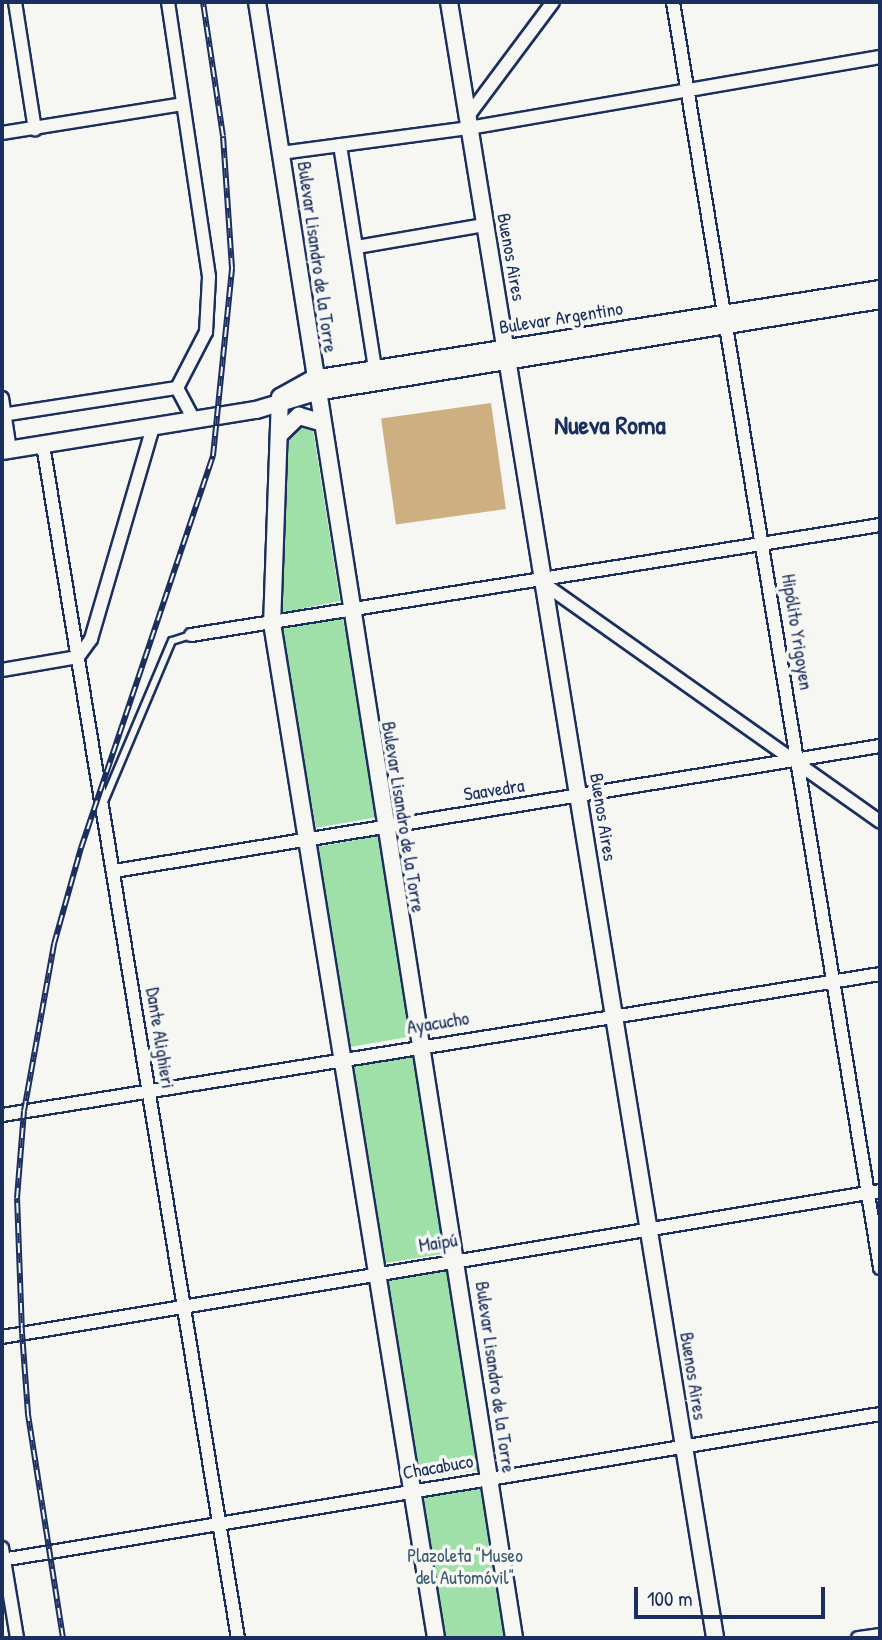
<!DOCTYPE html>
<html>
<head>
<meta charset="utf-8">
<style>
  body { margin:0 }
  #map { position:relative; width:882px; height:1640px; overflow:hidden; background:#f6f6f2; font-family:"Patrick Hand",sans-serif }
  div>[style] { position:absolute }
  .green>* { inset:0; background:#9fdfa8; transform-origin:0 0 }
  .building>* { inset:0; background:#cdaf81; transform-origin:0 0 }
  .roads { filter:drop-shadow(2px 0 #1b2f5e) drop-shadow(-2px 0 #1b2f5e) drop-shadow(0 2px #1b2f5e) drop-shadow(0 -2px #1b2f5e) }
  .lane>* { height:6px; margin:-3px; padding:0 3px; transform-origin:3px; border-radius:3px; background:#f6f6f2 }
  .street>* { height:12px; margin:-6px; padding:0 6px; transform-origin:6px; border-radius:6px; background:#f6f6f2 }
  .secondary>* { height:16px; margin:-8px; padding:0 8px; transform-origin:8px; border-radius:8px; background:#f6f6f2 }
  .rail>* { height:6px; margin-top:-3px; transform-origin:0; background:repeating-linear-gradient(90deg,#f6f6f2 0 10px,#1b2f5e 0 20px); box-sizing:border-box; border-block:2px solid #1b2f5e }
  span { translate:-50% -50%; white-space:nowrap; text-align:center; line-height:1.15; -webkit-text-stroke:7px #f6f6f2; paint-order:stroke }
  .street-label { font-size:19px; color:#1b2f5e }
  .park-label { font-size:19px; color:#3c5b70 }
  .district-label { font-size:26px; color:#1b2f5e; font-weight:700 }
  .frame { position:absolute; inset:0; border:4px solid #1b2f5e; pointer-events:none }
  .scale { position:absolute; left:634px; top:1587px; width:191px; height:32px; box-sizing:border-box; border:4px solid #1b2f5e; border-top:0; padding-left:9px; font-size:21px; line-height:24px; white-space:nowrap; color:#1b2f5e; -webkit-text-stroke:5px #f6f6f2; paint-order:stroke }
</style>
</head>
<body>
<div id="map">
  <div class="green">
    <div style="clip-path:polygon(300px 421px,312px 423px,340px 601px,281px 613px,288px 431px)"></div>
    <div style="left:343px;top:618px;width:202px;height:63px;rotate:80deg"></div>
    <div style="left:378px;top:836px;width:203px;height:63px;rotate:80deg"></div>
    <div style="left:414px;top:1053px;width:203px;height:63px;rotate:81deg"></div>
    <div style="left:450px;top:1269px;width:203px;height:64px;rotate:81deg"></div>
    <div style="left:484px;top:1484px;width:156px;height:64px;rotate:81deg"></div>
  </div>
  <div class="building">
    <div style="left:491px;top:403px;width:107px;height:111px;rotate:82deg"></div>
  </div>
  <div class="roads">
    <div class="lane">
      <div style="left:103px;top:804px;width:177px;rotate:-67.1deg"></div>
      <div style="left:172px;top:641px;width:20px;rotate:-18deg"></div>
    </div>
    <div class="street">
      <div style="left:15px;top:2px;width:129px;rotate:81.1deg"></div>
      <div style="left:168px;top:2px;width:278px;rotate:81.5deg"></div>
      <div style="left:209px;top:277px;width:55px;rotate:93.1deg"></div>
      <div style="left:206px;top:332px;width:63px;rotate:117.4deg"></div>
      <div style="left:177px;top:388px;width:36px;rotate:62deg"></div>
      <div style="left:673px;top:2px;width:1283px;rotate:80.71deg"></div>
      <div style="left:468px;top:116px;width:142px;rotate:-53.3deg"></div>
      <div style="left:2px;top:133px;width:183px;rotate:-9.1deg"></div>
      <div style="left:340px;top:145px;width:227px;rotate:81.1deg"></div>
      <div style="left:281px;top:153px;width:190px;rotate:-7.6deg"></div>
      <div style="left:469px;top:128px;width:417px;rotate:-9.8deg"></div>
      <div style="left:357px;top:247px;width:129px;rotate:-9.8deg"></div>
      <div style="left:2px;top:398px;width:53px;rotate:81.3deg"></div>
      <div style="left:2px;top:415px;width:177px;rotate:-8.8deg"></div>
      <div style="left:43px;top:445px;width:1209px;rotate:80.72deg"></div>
      <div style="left:543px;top:583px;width:413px;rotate:35.3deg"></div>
      <div style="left:191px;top:635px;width:698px;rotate:-9.07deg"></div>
      <div style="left:2px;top:670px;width:77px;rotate:-9.7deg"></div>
      <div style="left:78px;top:657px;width:22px;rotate:-54deg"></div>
      <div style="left:91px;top:639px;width:221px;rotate:-73.7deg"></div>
      <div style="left:114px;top:871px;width:776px;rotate:-9.27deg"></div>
      <div style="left:2px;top:1115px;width:889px;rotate:-9.12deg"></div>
      <div style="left:2px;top:1337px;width:890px;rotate:-9.44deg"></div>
      <div style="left:2px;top:1548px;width:91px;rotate:80.5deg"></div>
      <div style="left:2px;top:1560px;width:890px;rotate:-9.44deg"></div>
      <div style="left:858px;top:1638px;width:22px;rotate:-8deg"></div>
    </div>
    <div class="secondary">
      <div style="left:257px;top:2px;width:1656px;rotate:81.07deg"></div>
      <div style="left:449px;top:2px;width:1657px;rotate:80.76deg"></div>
      <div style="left:282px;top:396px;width:35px;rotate:-29deg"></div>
      <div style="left:313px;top:379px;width:574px;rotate:-9.02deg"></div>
      <div style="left:280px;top:397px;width:226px;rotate:92deg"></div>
      <div style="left:272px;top:623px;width:1028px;rotate:80.82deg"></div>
      <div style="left:279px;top:435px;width:28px;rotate:-44deg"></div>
      <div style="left:299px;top:416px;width:22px;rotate:16deg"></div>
      <div style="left:2px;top:451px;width:257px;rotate:-9.2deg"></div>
      <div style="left:256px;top:410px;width:63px;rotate:-16.7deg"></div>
      <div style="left:316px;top:392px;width:571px;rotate:-9.26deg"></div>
    </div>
  </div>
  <div class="rail">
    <div style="left:63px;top:1638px;width:227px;rotate:-98.9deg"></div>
    <div style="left:28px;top:1414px;width:81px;rotate:-94.2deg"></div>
    <div style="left:22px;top:1333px;width:135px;rotate:-92.1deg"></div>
    <div style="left:17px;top:1198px;width:87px;rotate:-85.4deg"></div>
    <div style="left:24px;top:1111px;width:170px;rotate:-79.8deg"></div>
    <div style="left:54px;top:944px;width:100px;rotate:-74.3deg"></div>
    <div style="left:81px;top:848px;width:414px;rotate:-71.4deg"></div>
    <div style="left:213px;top:456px;width:189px;rotate:-84.2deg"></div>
    <div style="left:232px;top:268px;width:132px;rotate:-93.9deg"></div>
    <div style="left:223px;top:136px;width:135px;rotate:-98.5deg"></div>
  </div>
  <div class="street-label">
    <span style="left:317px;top:257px;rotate:82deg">Bulevar Lisandro de la Torre</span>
    <span style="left:511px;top:257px;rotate:80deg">Buenos Aires</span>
    <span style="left:561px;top:318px;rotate:-9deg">Bulevar Argentino</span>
    <span style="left:797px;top:632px;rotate:81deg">Hipólito Yrigoyen</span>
    <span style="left:494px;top:790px;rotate:-9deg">Saavedra</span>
    <span style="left:403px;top:817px;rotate:81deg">Bulevar Lisandro de la Torre</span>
    <span style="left:603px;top:817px;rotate:81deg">Buenos Aires</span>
    <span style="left:438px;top:1023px;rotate:-9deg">Ayacucho</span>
    <span style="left:160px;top:1038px;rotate:81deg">Dante Alighieri</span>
    <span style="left:438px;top:1243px;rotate:-9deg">Maipú</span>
    <span style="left:693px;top:1376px;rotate:81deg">Buenos Aires</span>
    <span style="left:495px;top:1377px;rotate:82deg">Bulevar Lisandro de la Torre</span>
    <span style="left:438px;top:1467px;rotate:-10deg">Chacabuco</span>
  </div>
  <div class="park-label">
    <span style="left:465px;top:1567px">Plazoleta "Museo<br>del Automóvil"</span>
  </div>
  <div class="district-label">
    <span style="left:610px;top:425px">Nueva Roma</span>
  </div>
  <div class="frame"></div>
  <div class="scale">100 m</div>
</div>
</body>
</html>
